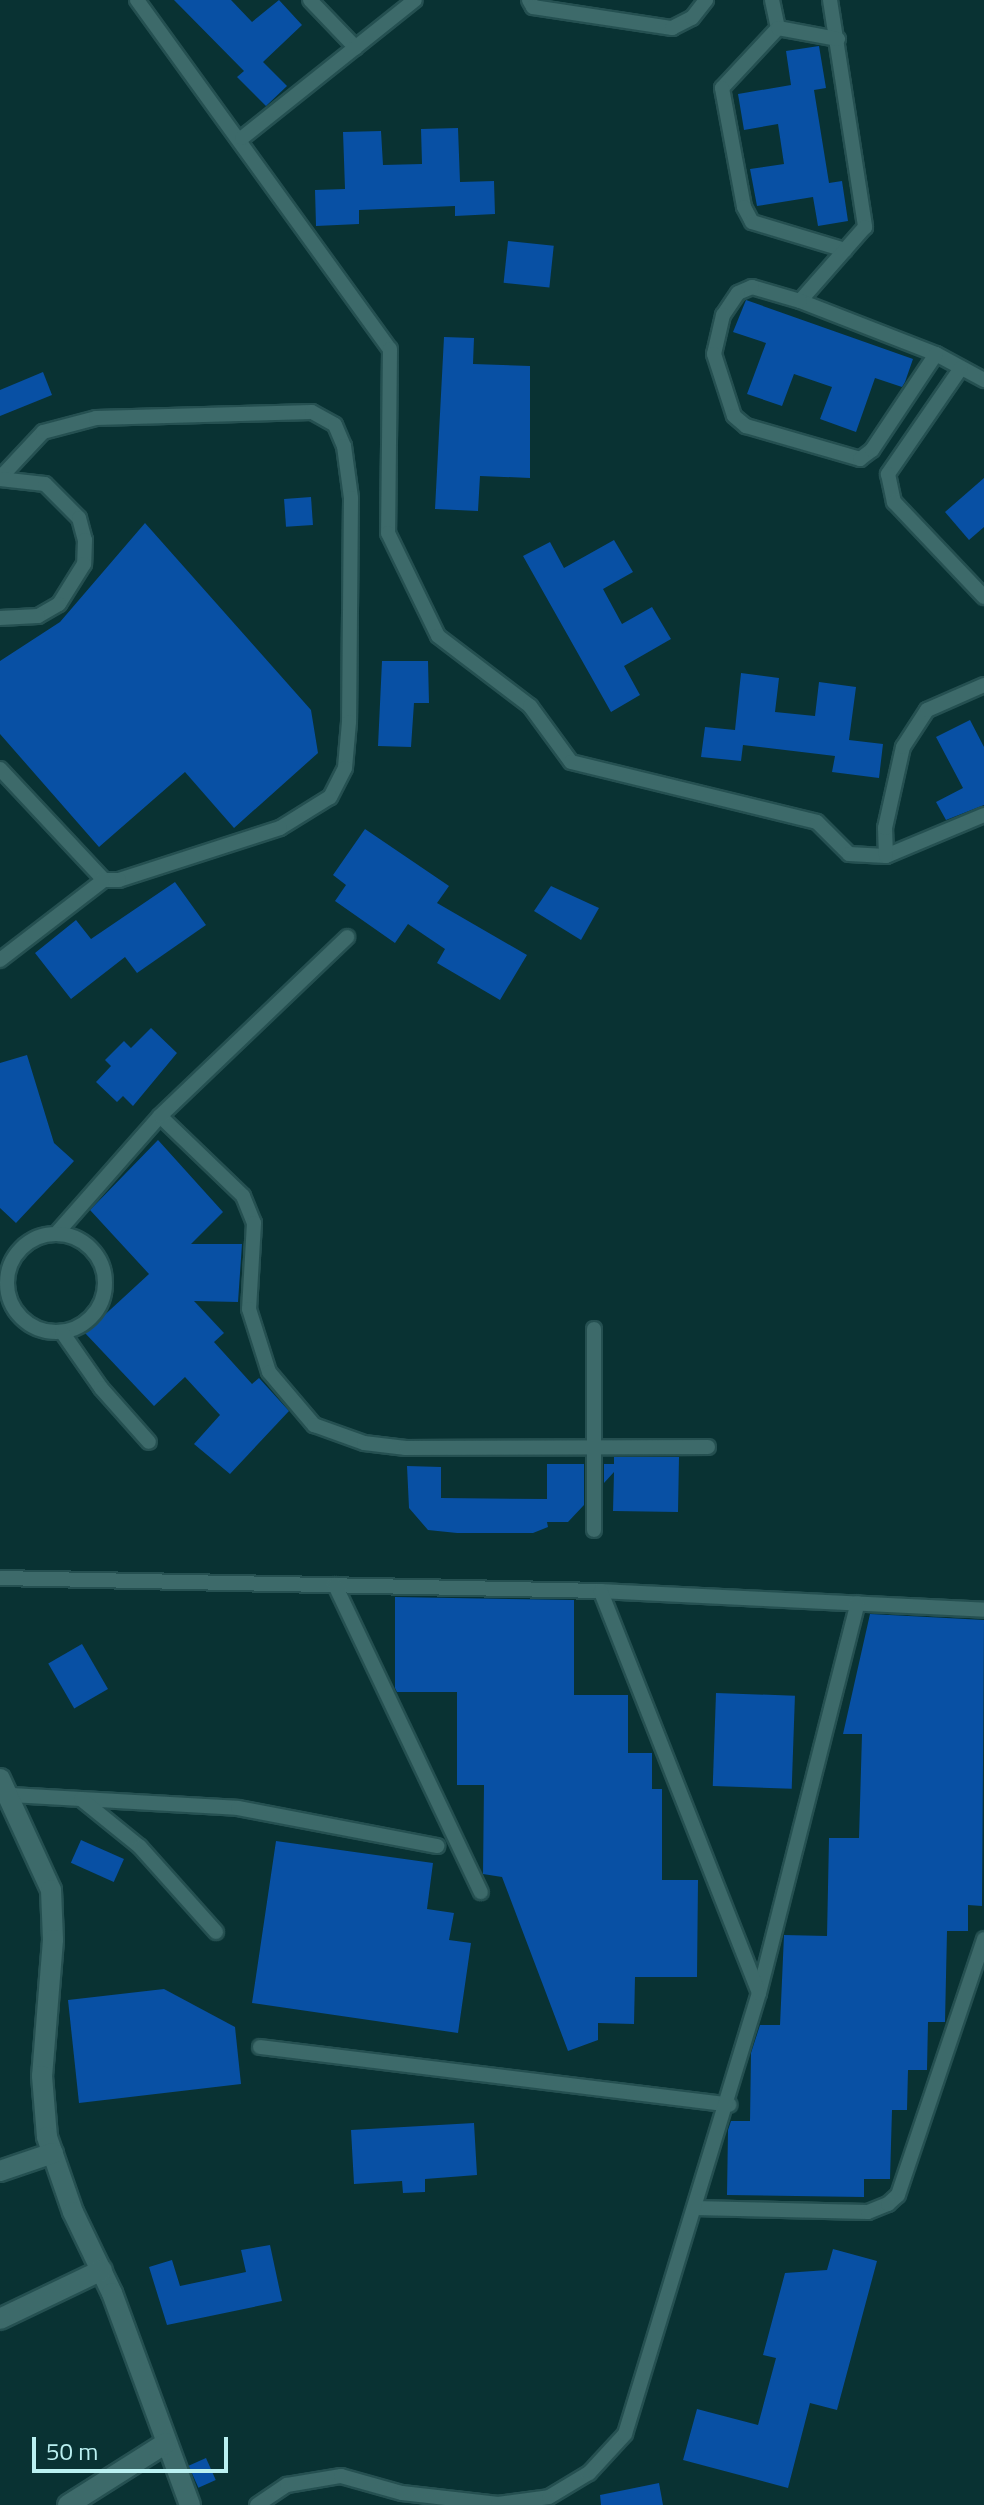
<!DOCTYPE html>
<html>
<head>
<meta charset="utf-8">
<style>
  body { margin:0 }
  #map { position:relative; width:984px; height:2505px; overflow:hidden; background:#093233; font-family:"Titillium Web",sans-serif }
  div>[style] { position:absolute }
  .building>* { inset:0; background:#0850a4; transform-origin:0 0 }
  .roads { filter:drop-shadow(2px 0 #255051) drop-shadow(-2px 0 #255051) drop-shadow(0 2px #255051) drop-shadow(0 -2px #255051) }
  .service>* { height:14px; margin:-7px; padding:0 7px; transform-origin:7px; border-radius:7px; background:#3d6a6a }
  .service>.ring { margin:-7px; padding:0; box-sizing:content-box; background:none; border:14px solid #3d6a6a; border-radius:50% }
  .minor>* { height:20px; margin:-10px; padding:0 10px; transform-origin:10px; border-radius:10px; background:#3d6a6a }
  span { translate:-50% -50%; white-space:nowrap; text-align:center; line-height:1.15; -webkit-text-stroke:6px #093233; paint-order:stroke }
  .scale { position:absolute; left:32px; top:2437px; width:196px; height:36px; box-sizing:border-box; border:4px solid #baf0f1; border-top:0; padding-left:10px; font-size:24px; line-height:28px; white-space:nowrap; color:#baf0f1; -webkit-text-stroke:6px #093233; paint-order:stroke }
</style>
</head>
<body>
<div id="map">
  <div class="building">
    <div style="clip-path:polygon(174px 0,231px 0,252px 22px,279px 0,302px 25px,263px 62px,287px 86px,266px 106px,237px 77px,244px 71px)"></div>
    <div style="clip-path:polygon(819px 46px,826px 88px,814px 90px,829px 183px,842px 181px,848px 221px,818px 226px,813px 197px,757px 206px,750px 169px,784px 164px,778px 124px,744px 130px,738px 94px,791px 85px,786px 51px)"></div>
    <div style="clip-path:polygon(458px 128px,460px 182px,494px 181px,495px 214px,455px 216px,455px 206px,359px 210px,359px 224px,316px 226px,315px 190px,345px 189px,343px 132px,381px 131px,383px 165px,422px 164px,421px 129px)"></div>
    <div style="left:508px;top:241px;width:46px;height:42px;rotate:6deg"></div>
    <div style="clip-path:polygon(746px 300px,913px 359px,905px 382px,902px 387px,875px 378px,856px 432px,820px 419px,832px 387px,794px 374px,782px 406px,747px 394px,766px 343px,733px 332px)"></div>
    <div style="clip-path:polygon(444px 337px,474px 338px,473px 364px,530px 366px,530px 478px,480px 476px,478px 511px,435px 509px)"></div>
    <div style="clip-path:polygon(43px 372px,52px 395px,0 416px,0 390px)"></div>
    <div style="clip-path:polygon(984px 478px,984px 527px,969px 540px,945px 512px)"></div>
    <div style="left:311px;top:497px;width:28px;height:27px;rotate:86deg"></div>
    <div style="clip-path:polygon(145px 523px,311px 710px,318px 753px,234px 828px,185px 772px,99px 847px,0 734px,0 661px,60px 622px)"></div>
    <div style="clip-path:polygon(614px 540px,633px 572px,603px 589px,622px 624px,652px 607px,671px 639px,624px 666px,640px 695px,611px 712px,523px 556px,550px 542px,564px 568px)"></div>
    <div style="clip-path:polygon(382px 661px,428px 661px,429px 703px,414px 703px,411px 747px,378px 746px)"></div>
    <div style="clip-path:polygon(741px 673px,779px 678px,775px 712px,815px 716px,819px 682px,856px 687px,849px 740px,883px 744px,879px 778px,832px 772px,835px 756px,743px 745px,741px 761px,701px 757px,705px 727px,735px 730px)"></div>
    <div style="clip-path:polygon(970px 720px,984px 747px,984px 805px,946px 820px,936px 802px,963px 788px,936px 737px)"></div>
    <div style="clip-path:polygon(365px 829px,449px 886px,437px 903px,527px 955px,500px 1000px,437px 963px,445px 949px,408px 924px,395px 943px,335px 901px,346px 885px,333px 875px)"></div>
    <div style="clip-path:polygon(175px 882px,206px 925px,137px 973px,125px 957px,71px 999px,35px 953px,76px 920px,91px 939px)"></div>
    <div style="clip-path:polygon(551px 886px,599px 908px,581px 940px,534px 911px)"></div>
    <div style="clip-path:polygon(151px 1028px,177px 1053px,133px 1106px,123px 1096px,117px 1102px,96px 1082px,111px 1066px,105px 1060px,124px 1041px,131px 1048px)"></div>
    <div style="clip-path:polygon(27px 1055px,54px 1143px,74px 1161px,16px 1223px,0 1208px,0 1063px)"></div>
    <div style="clip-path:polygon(158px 1140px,223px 1212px,191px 1244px,242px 1244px,238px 1302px,194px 1301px,224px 1333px,214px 1342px,252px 1384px,259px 1378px,289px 1411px,230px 1474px,194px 1444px,220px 1415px,185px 1377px,154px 1406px,85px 1333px,149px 1274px,90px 1210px)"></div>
    <div style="clip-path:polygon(614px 1457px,679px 1457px,678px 1512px,613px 1511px,614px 1472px,604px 1483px,604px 1464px,614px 1464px)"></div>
    <div style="clip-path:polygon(547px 1464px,584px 1464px,584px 1505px,568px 1522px,547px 1522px,548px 1527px,533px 1533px,457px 1533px,428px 1530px,409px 1508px,407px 1466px,441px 1467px,441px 1498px,547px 1499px)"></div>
    <div style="clip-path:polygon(395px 1597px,574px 1600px,574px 1695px,628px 1695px,628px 1753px,652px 1753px,652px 1789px,662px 1789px,662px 1880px,698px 1880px,697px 1977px,635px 1977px,634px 2024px,598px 2023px,598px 2040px,568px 2051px,502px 1877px,483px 1874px,484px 1785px,457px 1785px,457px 1692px,397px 1692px,395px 1688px)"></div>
    <div style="clip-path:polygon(870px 1614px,984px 1620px,982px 1906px,968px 1905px,968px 1931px,947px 1931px,945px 2022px,928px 2022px,927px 2070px,908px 2070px,907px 2110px,892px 2110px,890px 2179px,864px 2179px,864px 2197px,727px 2195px,728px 2130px,731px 2121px,750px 2121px,751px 2053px,760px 2025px,780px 2025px,784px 1935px,827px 1936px,829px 1838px,859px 1838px,862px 1734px,843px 1734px)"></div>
    <div style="left:82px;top:1644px;width:52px;height:39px;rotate:60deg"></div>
    <div style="left:716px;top:1693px;width:79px;height:93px;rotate:2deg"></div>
    <div style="left:81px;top:1840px;width:47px;height:25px;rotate:24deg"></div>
    <div style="clip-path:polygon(276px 1841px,433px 1863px,427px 1909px,454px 1913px,449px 1940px,471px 1943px,458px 2033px,252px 2003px)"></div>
    <div style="clip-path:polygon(164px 1989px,235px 2027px,241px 2084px,79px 2103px,68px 2000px)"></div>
    <div style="clip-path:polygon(474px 2123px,477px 2175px,425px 2179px,425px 2192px,403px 2193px,402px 2181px,354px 2184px,351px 2130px)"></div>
    <div style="clip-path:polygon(270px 2245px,282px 2301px,167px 2325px,149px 2267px,172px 2260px,180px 2286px,246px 2272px,241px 2250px)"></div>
    <div style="clip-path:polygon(833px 2249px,877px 2261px,837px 2410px,810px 2403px,788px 2488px,683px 2460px,697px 2409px,758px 2425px,776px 2358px,763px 2355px,785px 2273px,827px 2270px)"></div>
    <div style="left:206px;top:2458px;width:24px;height:19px;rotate:66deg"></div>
    <div style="clip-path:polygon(659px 2483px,663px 2505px,601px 2505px,600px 2495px)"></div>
  </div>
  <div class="roads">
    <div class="service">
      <div style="left:137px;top:0;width:431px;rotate:54.1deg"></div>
      <div style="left:390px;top:349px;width:184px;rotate:90.6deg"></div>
      <div style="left:388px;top:533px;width:114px;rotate:64.1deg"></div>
      <div style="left:438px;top:636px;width:116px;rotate:37.3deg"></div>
      <div style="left:530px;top:706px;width:69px;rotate:53.8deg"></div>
      <div style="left:571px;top:762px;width:253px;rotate:13.7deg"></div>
      <div style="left:817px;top:822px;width:45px;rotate:45deg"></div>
      <div style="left:849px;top:854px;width:37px;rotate:3deg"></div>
      <div style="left:886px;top:856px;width:106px;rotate:-22.7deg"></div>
      <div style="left:310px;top:0;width:66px;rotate:46.2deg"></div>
      <div style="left:529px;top:0;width:8px;rotate:60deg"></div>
      <div style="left:533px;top:7px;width:141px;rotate:8.6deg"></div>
      <div style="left:672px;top:28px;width:22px;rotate:-27deg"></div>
      <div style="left:692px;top:18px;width:23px;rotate:-52deg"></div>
      <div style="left:772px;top:0;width:29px;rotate:78deg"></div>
      <div style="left:778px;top:28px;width:82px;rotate:133deg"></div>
      <div style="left:722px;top:88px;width:121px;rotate:79.5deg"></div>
      <div style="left:744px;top:207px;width:17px;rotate:62deg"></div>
      <div style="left:752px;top:222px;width:97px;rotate:16.8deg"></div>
      <div style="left:830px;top:0;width:230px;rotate:81.2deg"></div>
      <div style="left:865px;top:227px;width:98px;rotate:131.3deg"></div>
      <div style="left:800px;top:301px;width:146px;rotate:21.3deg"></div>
      <div style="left:936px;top:354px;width:55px;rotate:28.4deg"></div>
      <div style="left:778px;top:28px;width:61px;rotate:10.4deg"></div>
      <div style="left:242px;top:138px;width:221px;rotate:-38.6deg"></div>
      <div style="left:800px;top:301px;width:50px;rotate:-163.7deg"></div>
      <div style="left:752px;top:287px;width:15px;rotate:157deg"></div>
      <div style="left:738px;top:293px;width:27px;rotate:124deg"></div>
      <div style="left:723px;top:315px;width:40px;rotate:103deg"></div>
      <div style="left:714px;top:354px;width:65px;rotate:72.1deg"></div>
      <div style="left:734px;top:416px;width:16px;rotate:40deg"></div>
      <div style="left:746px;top:426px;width:119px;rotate:16.1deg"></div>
      <div style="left:860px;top:459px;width:15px;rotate:-37deg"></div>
      <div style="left:872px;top:450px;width:115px;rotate:-56.3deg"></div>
      <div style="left:961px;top:368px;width:129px;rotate:124.6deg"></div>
      <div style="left:888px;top:474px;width:29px;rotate:78deg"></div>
      <div style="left:894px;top:502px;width:131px;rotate:46.5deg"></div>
      <div style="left:0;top:478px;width:63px;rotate:-46.9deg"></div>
      <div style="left:43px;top:432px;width:55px;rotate:-14.8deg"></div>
      <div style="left:96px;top:418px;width:216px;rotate:-1.6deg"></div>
      <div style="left:312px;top:412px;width:26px;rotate:29deg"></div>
      <div style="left:335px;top:425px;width:23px;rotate:67deg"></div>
      <div style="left:344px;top:446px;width:52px;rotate:82.3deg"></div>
      <div style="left:351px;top:498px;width:224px;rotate:90.5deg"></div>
      <div style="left:349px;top:722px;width:46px;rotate:95deg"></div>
      <div style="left:345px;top:768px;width:33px;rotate:117deg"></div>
      <div style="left:330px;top:797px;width:59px;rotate:148.2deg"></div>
      <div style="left:280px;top:828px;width:169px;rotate:162.1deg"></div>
      <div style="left:119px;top:880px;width:15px;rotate:180deg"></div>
      <div style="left:104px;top:880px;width:152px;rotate:-133.1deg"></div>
      <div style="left:0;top:479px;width:45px;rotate:6.3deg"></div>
      <div style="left:45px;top:484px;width:48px;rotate:45deg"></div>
      <div style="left:79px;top:518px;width:23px;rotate:75deg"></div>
      <div style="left:85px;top:540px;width:24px;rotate:92deg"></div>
      <div style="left:84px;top:564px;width:47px;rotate:122deg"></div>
      <div style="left:59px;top:604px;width:24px;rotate:150deg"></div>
      <div style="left:38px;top:616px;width:38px;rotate:177deg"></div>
      <div style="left:886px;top:856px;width:28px;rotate:-92deg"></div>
      <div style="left:885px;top:828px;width:83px;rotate:-77.5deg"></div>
      <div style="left:903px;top:747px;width:44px;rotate:-57deg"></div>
      <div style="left:927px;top:710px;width:62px;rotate:-23.7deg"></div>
      <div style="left:0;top:960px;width:131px;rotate:-37.6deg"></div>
      <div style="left:160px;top:1116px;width:115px;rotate:43.9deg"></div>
      <div style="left:243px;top:1196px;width:29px;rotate:68deg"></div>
      <div style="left:254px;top:1223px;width:86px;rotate:93.3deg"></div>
      <div style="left:249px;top:1309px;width:66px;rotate:72.4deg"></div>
      <div style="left:269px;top:1372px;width:70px;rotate:49.7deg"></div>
      <div style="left:314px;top:1425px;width:53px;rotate:19.8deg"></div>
      <div style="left:364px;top:1443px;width:42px;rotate:6.8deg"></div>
      <div style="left:406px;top:1448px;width:302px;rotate:-0.2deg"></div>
      <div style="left:56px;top:1234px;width:157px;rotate:-48.6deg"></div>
      <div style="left:160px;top:1116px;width:259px;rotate:-43.7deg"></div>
      <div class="ring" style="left:7px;top:1234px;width:84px;height:84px"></div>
      <div style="left:62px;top:1332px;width:68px;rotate:55.1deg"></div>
      <div style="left:101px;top:1388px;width:72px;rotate:48.4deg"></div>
      <div style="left:594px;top:1530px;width:201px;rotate:-90deg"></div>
      <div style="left:0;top:1578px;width:601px;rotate:1.24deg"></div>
      <div style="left:601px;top:1591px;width:383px;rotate:2.8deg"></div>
      <div style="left:335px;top:1585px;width:340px;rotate:64.6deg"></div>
      <div style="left:9px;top:1795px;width:229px;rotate:3.2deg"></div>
      <div style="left:238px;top:1808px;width:203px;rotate:10.8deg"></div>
      <div style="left:81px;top:1799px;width:76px;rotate:39.1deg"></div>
      <div style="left:140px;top:1847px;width:114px;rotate:48.2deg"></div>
      <div style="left:759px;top:1993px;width:402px;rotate:-75.8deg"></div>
      <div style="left:260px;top:2047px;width:473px;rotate:7deg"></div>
      <div style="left:694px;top:2208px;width:174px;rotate:1.3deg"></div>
      <div style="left:868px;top:2212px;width:22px;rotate:-22deg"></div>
      <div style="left:888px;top:2204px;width:13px;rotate:-42deg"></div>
      <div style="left:898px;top:2195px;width:270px;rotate:-71.4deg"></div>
      <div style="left:257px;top:2505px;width:36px;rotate:-34deg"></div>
      <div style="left:287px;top:2485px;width:55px;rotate:-9.5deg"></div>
      <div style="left:341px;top:2476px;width:63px;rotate:15.6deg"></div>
      <div style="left:402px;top:2493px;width:97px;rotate:6.5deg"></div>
      <div style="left:498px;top:2504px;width:51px;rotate:-7.8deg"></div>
      <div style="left:549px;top:2497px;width:47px;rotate:-31deg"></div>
      <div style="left:589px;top:2473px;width:53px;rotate:-47.3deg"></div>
      <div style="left:625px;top:2434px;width:461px;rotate:-73.1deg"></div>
      <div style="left:759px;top:1993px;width:432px;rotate:-111.5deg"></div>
    </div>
    <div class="minor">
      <div style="left:0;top:1779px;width:122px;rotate:65.3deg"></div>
      <div style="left:51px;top:1890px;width:50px;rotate:87.7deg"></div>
      <div style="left:53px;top:1940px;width:136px;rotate:94.6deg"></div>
      <div style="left:42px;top:2076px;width:61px;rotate:85.3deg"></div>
      <div style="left:47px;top:2137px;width:79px;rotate:70.9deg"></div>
      <div style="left:73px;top:2212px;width:90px;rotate:64.3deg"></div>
      <div style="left:112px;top:2293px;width:226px;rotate:69.8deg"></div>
      <div style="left:0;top:2171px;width:56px;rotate:-18.8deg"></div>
      <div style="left:0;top:2319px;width:113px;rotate:-25.7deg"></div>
      <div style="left:68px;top:2505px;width:116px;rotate:-32.3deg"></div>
    </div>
  </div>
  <div class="scale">50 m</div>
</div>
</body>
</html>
